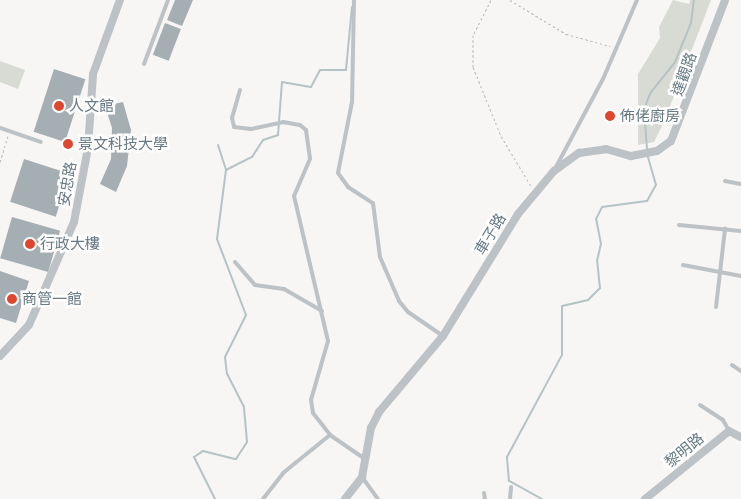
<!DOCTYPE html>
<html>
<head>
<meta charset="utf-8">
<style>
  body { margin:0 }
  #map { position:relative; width:741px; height:499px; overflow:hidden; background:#f7f6f4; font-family:Commissioner,"Noto Sans TC",sans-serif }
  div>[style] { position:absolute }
  .green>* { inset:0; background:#d7dbd3 }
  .stream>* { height:2px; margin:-1px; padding:0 1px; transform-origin:1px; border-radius:1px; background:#b5c3c6 }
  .building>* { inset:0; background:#a5aeb3; transform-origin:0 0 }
  .path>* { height:1px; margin-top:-0.5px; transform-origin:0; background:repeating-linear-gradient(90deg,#b8bbbe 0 2.5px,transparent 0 5px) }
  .lane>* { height:4px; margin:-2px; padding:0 2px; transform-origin:2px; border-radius:2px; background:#bdc2c6 }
  .street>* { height:8px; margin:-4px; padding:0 4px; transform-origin:4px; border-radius:4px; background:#bdc2c6 }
  .dots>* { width:14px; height:14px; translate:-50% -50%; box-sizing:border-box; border:2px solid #fff; border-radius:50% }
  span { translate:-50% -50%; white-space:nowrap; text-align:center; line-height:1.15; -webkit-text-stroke:5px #fff; paint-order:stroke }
  .street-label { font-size:15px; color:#677984 }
  .poi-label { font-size:15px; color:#677984 }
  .left { translate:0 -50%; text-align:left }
</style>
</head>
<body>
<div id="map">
  <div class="green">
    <div style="clip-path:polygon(673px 0,689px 4px,690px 0,711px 0,664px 122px,654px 142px,638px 145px,638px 74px,660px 38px,659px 27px)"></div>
    <div style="clip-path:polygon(0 61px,25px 70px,18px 89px,0 82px)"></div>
  </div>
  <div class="stream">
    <div style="left:218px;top:145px;width:26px;rotate:72deg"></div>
    <div style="left:647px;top:149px;width:40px;rotate:-94.3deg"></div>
    <div style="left:644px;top:109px;width:18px;rotate:-68deg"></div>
    <div style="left:651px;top:92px;width:38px;rotate:-51deg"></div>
    <div style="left:675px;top:62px;width:42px;rotate:-67.7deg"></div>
    <div style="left:691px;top:23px;width:23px;rotate:-83deg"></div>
    <div style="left:215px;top:499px;width:47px;rotate:-116.6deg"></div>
    <div style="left:194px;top:457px;width:11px;rotate:-34deg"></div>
    <div style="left:203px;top:451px;width:34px;rotate:14deg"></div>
    <div style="left:236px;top:459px;width:20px;rotate:-57deg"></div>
    <div style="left:247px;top:442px;width:35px;rotate:-95deg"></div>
    <div style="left:244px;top:407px;width:37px;rotate:-117deg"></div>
    <div style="left:227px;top:374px;width:17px;rotate:-97deg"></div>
    <div style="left:225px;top:357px;width:47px;rotate:-63.4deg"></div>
    <div style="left:246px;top:315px;width:81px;rotate:-110.9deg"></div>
    <div style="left:217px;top:239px;width:70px;rotate:-82.6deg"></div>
    <div style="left:226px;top:170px;width:29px;rotate:-27deg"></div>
    <div style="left:252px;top:157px;width:20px;rotate:-57deg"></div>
    <div style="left:263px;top:140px;width:16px;rotate:-18deg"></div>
    <div style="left:278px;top:135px;width:53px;rotate:-85.7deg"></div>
    <div style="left:282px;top:82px;width:29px;rotate:10deg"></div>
    <div style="left:311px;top:87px;width:19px;rotate:-62deg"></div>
    <div style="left:320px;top:70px;width:26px"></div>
    <div style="left:346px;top:70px;width:63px;rotate:-84.6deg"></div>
    <div style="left:542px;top:499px;width:38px;rotate:-151deg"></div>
    <div style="left:509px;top:481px;width:24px;rotate:-95deg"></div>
    <div style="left:507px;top:457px;width:116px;rotate:-61.7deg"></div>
    <div style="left:562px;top:355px;width:49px;rotate:-90deg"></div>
    <div style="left:562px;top:306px;width:27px;rotate:-13deg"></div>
    <div style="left:588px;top:300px;width:17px;rotate:-45deg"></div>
    <div style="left:600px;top:288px;width:27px;rotate:-96deg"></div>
    <div style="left:597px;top:261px;width:17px;rotate:-77deg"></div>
    <div style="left:601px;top:244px;width:25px;rotate:-101deg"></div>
    <div style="left:596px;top:219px;width:13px;rotate:-63deg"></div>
    <div style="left:602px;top:207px;width:45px;rotate:-7.6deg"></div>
    <div style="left:647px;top:201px;width:18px;rotate:-61deg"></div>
    <div style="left:656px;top:185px;width:32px;rotate:-106deg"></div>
  </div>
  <div class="building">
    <div style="clip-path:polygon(175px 0,193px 0,182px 26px,167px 20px)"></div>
    <div style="left:165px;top:23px;width:17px;height:34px;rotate:21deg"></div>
    <div style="left:54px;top:69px;width:33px;height:66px;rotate:18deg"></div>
    <div style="clip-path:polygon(123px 102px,131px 130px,127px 166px,116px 192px,100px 184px,111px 159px,112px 128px,105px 106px)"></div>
    <div style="left:24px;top:159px;width:48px;height:45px;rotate:18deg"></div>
    <div style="left:12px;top:217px;width:50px;height:43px;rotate:16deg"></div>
    <div style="clip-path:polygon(0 271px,29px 281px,16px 323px,0 318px)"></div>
  </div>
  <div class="path">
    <div style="left:491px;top:0;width:39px;rotate:117deg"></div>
    <div style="left:473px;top:35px;width:32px;rotate:90deg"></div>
    <div style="left:473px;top:67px;width:74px;rotate:67.9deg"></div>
    <div style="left:501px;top:136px;width:58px;rotate:59deg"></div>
    <div style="left:510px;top:0;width:66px;rotate:31.3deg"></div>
    <div style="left:566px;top:34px;width:46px;rotate:15.3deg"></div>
    <div style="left:0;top:162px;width:27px;rotate:-73deg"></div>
  </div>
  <div class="lane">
    <div style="left:354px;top:0;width:102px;rotate:91.1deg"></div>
    <div style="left:352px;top:102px;width:72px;rotate:101.2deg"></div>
    <div style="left:338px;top:173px;width:17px;rotate:54deg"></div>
    <div style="left:348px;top:187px;width:30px;rotate:33deg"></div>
    <div style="left:373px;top:203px;width:54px;rotate:82.6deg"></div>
    <div style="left:380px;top:257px;width:48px;rotate:66.6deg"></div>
    <div style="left:399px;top:301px;width:14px;rotate:51deg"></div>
    <div style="left:408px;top:312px;width:42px;rotate:34.4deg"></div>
    <div style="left:144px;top:64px;width:68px;rotate:-69.4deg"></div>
    <div style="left:240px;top:90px;width:29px;rotate:106deg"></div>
    <div style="left:232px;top:118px;width:9px;rotate:77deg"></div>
    <div style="left:234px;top:127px;width:17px;rotate:7deg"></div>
    <div style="left:251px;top:129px;width:33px;rotate:-12deg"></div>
    <div style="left:283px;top:122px;width:17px;rotate:10deg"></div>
    <div style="left:300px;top:125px;width:8px;rotate:40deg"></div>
    <div style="left:306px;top:130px;width:29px;rotate:82deg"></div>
    <div style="left:310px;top:159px;width:40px;rotate:113.4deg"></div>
    <div style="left:294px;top:196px;width:149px;rotate:76.8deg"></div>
    <div style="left:328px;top:341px;width:61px;rotate:106.1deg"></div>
    <div style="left:311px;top:400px;width:13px;rotate:81deg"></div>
    <div style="left:313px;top:413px;width:28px;rotate:52deg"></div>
    <div style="left:330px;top:435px;width:42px;rotate:34.4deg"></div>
    <div style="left:0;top:128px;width:43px;rotate:18.9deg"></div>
    <div style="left:556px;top:167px;width:100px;rotate:-61.9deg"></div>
    <div style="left:603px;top:79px;width:86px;rotate:-66.7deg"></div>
    <div style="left:725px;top:181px;width:16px;rotate:11deg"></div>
    <div style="left:679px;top:225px;width:62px;rotate:5.5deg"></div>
    <div style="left:235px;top:262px;width:30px;rotate:49deg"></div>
    <div style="left:255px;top:285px;width:29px;rotate:8deg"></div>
    <div style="left:284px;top:289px;width:44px;rotate:30.1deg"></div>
    <div style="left:683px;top:265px;width:59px;rotate:10.7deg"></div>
    <div style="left:716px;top:307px;width:79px;rotate:-83.4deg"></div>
    <div style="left:732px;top:365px;width:11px;rotate:34deg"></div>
    <div style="left:700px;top:405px;width:27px;rotate:33deg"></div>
    <div style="left:723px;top:420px;width:13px;rotate:61deg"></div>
    <div style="left:362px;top:477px;width:27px;rotate:54deg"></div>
    <div style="left:484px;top:493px;width:6px;rotate:81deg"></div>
    <div style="left:263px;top:499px;width:33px;rotate:-52deg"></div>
    <div style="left:283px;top:473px;width:60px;rotate:-39deg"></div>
    <div style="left:510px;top:499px;width:12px;rotate:-85deg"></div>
  </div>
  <div class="street">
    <div style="left:0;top:356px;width:42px;rotate:-46.9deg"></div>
    <div style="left:29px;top:325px;width:112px;rotate:-66.4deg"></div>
    <div style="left:74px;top:222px;width:75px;rotate:-79.3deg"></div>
    <div style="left:88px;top:148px;width:74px;rotate:-86.1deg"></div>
    <div style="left:93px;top:74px;width:79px;rotate:-70deg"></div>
    <div style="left:345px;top:499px;width:28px;rotate:-52deg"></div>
    <div style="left:362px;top:477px;width:50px;rotate:-79.6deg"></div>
    <div style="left:371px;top:428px;width:18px;rotate:-63deg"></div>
    <div style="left:379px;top:412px;width:99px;rotate:-49.9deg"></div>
    <div style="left:443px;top:336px;width:143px;rotate:-58.4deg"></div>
    <div style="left:518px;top:214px;width:56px;rotate:-50.1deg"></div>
    <div style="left:554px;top:171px;width:31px;rotate:-36deg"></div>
    <div style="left:579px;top:153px;width:27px;rotate:-8deg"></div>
    <div style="left:606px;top:149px;width:26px;rotate:16deg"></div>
    <div style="left:631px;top:156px;width:26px;rotate:-11deg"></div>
    <div style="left:657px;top:151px;width:17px;rotate:-36deg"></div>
    <div style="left:671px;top:141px;width:151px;rotate:-69deg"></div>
    <div style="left:645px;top:499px;width:108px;rotate:-39deg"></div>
    <div style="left:729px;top:431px;width:13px;rotate:27deg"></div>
  </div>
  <div class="dots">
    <div style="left:59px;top:106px;background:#de472d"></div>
    <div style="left:610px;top:116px;background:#de472d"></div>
    <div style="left:68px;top:144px;background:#de472d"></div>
    <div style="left:30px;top:244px;background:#de472d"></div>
    <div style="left:12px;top:299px;background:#de472d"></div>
  </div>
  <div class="street-label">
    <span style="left:684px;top:74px;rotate:-70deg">達觀路</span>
    <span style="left:67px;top:184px;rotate:-80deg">安忠路</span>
    <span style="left:490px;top:234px;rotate:-59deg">車子路</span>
    <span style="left:684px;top:450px;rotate:-39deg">黎明路</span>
  </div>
  <div class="poi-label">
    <span class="left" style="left:69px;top:106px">人文館</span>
    <span class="left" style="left:620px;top:116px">佈佬廚房</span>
    <span class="left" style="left:78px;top:144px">景文科技大學</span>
    <span class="left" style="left:40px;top:244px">行政大樓</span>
    <span class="left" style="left:22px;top:299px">商管一館</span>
  </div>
</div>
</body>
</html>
